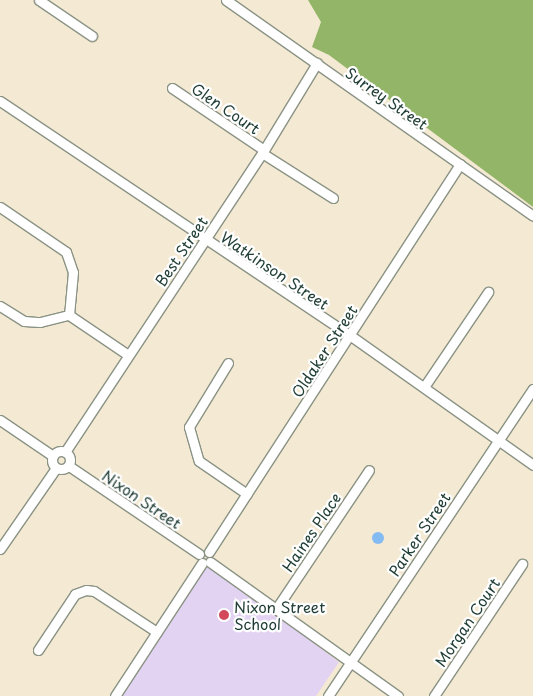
<!DOCTYPE html>
<html>
<head>
<meta charset="utf-8">
<style>
  body { margin:0 }
  #map { position:relative; width:533px; height:696px; overflow:hidden; background:#f4e9d3; font-family:"Playpen Sans",sans-serif }
  div>[style] { position:absolute }
  .built>* { inset:0; background:#e3d3f2 }
  .forest>* { inset:0; background:#93b568 }
  .water>* { inset:0; background:#84bbf3 }
  .round { border-radius:50% }
  .roads { filter:drop-shadow(1px 0 #8a9384) drop-shadow(-1px 0 #8a9384) drop-shadow(0 1px #8a9384) drop-shadow(0 -1px #8a9384) }
  .minor>* { height:9px; margin:-4.5px; padding:0 4.5px; transform-origin:4.5px; border-radius:4.5px; background:#fff }
  .minor>.ring { margin:-4.5px; padding:0; box-sizing:content-box; background:none; border:9px solid #fff; border-radius:50% }
  .dots>* { width:14px; height:14px; translate:-50% -50%; box-sizing:border-box; border:2px solid #fff; border-radius:50% }
  span { translate:-50% -50%; white-space:nowrap; text-align:center; line-height:1.15; -webkit-text-stroke:4.5px #fff; paint-order:stroke }
  .street-label { font-size:15px; color:#1f3d34 }
  .poi-label { font-size:15px; color:#1f3d34 }
  .left { translate:0 -50%; text-align:left }
</style>
</head>
<body>
<div id="map">
  <div class="built">
    <div style="clip-path:polygon(213px 567px,339px 662px,316px 696px,120px 696px,203px 568px)"></div>
  </div>
  <div class="forest">
    <div style="clip-path:polygon(308px 0,533px 0,533px 207px,329px 55px,312px 47px,321px 22px)"></div>
  </div>
  <div class="water">
    <div class="round" style="left:372px;top:532px;width:12px;height:12px"></div>
  </div>
  <div class="roads">
    <div class="minor">
      <div style="left:39px;top:0;width:64px;rotate:34.2deg"></div>
      <div style="left:226px;top:0;width:375px;rotate:35.1deg"></div>
      <div style="left:172px;top:88px;width:111px;rotate:34deg"></div>
      <div style="left:0;top:101px;width:422px;rotate:33.8deg"></div>
      <div style="left:351px;top:336px;width:223px;rotate:35.3deg"></div>
      <div style="left:262px;top:153px;width:84px;rotate:32.4deg"></div>
      <div style="left:0;top:207px;width:80px;rotate:34.3deg"></div>
      <div style="left:66px;top:252px;width:21px;rotate:71deg"></div>
      <div style="left:73px;top:272px;width:43px;rotate:95.3deg"></div>
      <div style="left:0;top:306px;width:28px;rotate:32deg"></div>
      <div style="left:24px;top:321px;width:16px;rotate:4deg"></div>
      <div style="left:40px;top:322px;width:30px;rotate:-14deg"></div>
      <div style="left:69px;top:315px;width:71px;rotate:34.1deg"></div>
      <div style="left:228px;top:363px;width:75px;rotate:121.4deg"></div>
      <div style="left:189px;top:427px;width:35px;rotate:74deg"></div>
      <div style="left:199px;top:461px;width:58px;rotate:34.5deg"></div>
      <div style="left:424px;top:387px;width:115px;rotate:-56deg"></div>
      <div style="left:0;top:420px;width:64px;rotate:34.2deg"></div>
      <div class="ring" style="left:52px;top:451px;width:9px;height:9px"></div>
      <div style="left:65px;top:452px;width:362px;rotate:-56.6deg"></div>
      <div style="left:264px;top:150px;width:102px;rotate:-58.7deg"></div>
      <div style="left:69px;top:466px;width:157px;rotate:34.1deg"></div>
      <div style="left:0;top:549px;width:98px;rotate:-55.3deg"></div>
      <div style="left:209px;top:552px;width:462px;rotate:-57.1deg"></div>
      <div style="left:210px;top:562px;width:231px;rotate:35.5deg"></div>
      <div style="left:276px;top:609px;width:167px;rotate:-56.2deg"></div>
      <div style="left:38px;top:650px;width:67px;rotate:-56.5deg"></div>
      <div style="left:75px;top:594px;width:12px;rotate:-20deg"></div>
      <div style="left:86px;top:590px;width:8px;rotate:7deg"></div>
      <div style="left:94px;top:591px;width:75px;rotate:33.1deg"></div>
      <div style="left:115px;top:696px;width:159px;rotate:-56.8deg"></div>
      <div style="left:328px;top:696px;width:369px;rotate:-56.3deg"></div>
      <div style="left:434px;top:696px;width:159px;rotate:-56.3deg"></div>
    </div>
  </div>
  <div class="dots">
    <div style="left:224px;top:615px;background:#d1495b"></div>
  </div>
  <div class="street-label">
    <span style="left:387px;top:98px;rotate:35deg">Surrey Street</span>
    <span style="left:226px;top:108px;rotate:34deg">Glen Court</span>
    <span style="left:181px;top:251px;rotate:-56deg">Best Street</span>
    <span style="left:275px;top:270px;rotate:34deg">Watkinson Street</span>
    <span style="left:324px;top:351px;rotate:-57deg">Oldaker Street</span>
    <span style="left:142px;top:499px;rotate:34deg">Nixon Street</span>
    <span style="left:311px;top:532px;rotate:-56deg">Haines Place</span>
    <span style="left:419px;top:534px;rotate:-56deg">Parker Street</span>
    <span style="left:467px;top:622px;rotate:-56deg">Morgan Court</span>
  </div>
  <div class="poi-label">
    <span class="left" style="left:234px;top:615px">Nixon Street<br>School</span>
  </div>
</div>
</body>
</html>
